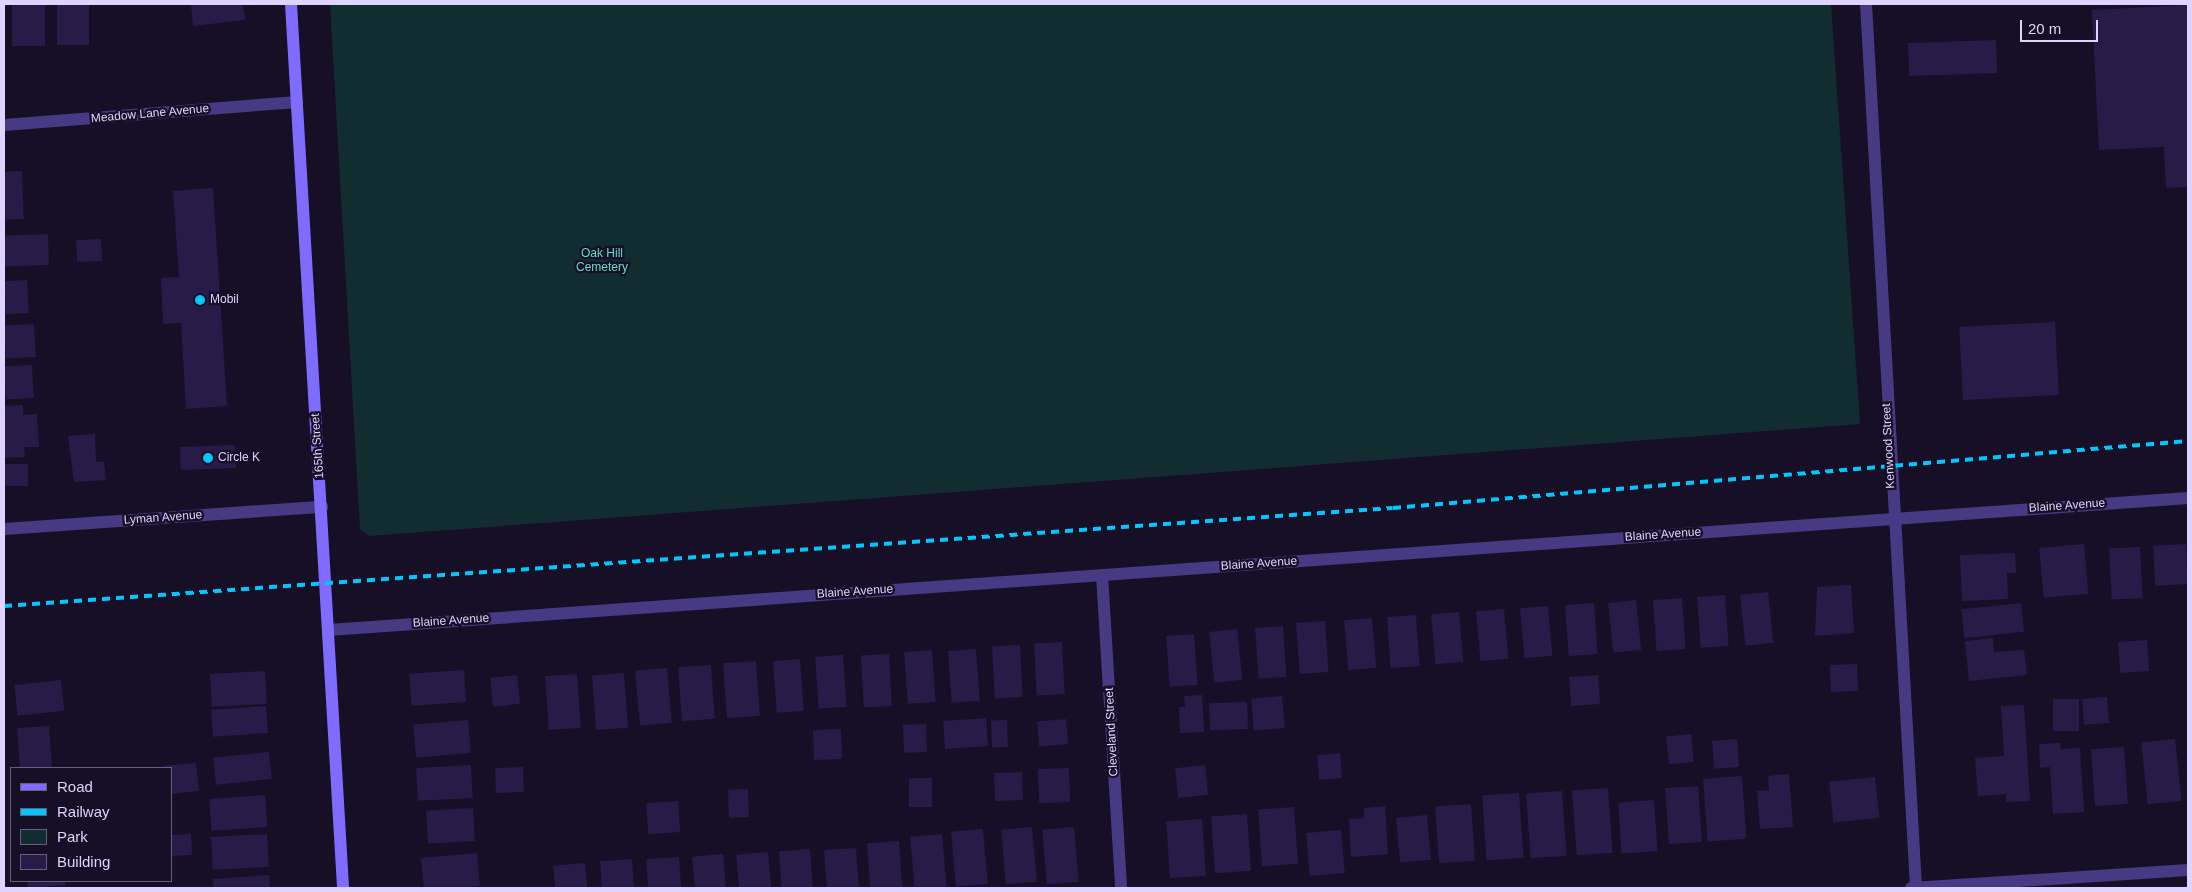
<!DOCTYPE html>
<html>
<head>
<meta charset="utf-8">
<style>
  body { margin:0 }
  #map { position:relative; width:2192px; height:892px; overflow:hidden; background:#160f26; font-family:Helvetica,sans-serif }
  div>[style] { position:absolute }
  .green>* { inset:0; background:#122d30 }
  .building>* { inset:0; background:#291b47; transform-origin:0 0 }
  .minor>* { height:12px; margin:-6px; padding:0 6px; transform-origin:6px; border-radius:6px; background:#463a85 }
  .secondary>* { height:12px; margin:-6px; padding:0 6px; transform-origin:6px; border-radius:6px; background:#806bff }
  .rail>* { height:4px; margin-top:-2px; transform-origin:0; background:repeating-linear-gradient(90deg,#00c7fe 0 8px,transparent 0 14px) }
  .dots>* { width:14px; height:14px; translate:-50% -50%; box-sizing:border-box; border:2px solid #160f26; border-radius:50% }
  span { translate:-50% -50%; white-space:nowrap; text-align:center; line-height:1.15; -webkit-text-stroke:4.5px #160f26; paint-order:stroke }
  .street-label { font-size:12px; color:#ded4ff }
  .park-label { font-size:12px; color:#5fe0cf }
  .poi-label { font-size:12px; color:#ded4ff }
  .left { translate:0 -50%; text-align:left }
  .frame { position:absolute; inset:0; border:5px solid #ded4ff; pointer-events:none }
  .legend { position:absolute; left:10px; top:767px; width:162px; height:115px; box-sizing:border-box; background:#160f26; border:1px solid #665e7d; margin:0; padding:6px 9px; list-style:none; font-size:15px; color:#ded4ff }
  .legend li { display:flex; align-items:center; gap:10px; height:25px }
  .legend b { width:25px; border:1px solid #665e7d }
  .scale { position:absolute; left:2020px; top:20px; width:78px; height:22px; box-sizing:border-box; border:2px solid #ded4ff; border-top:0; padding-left:6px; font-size:15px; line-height:18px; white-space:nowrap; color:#ded4ff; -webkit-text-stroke:4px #160f26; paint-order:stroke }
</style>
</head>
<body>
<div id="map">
  <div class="green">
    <div style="clip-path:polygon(330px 4px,1831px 4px,1860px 424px,369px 536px,360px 529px)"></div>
  </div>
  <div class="building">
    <div style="left:12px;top:4px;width:33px;height:42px"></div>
    <div style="left:57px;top:4px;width:32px;height:41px"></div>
    <div style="clip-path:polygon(191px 4px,243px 4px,245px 20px,193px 26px)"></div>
    <div style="clip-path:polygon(2188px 5px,2188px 187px,2166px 188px,2164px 147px,2099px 150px,2092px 10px)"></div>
    <div style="left:1996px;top:40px;width:33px;height:88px;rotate:88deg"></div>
    <div style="left:22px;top:171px;width:48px;height:18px;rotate:88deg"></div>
    <div style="clip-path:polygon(213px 188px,227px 406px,186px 409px,181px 323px,163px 324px,161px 278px,179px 277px,173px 191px)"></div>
    <div style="left:48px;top:234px;width:31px;height:44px;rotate:88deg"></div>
    <div style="left:101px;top:239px;width:22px;height:25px;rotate:87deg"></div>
    <div style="left:27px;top:280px;width:33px;height:23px;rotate:87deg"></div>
    <div style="left:2055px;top:322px;width:73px;height:96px;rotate:87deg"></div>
    <div style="left:34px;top:324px;width:33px;height:30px;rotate:87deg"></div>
    <div style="left:32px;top:365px;width:33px;height:28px;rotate:87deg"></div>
    <div style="clip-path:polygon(23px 405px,23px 415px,37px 414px,39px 447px,24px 447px,25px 457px,4px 458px,4px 406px)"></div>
    <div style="clip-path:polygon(95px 434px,96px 462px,104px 462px,106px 480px,74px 482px,68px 436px)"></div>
    <div style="left:235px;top:445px;width:23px;height:55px;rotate:88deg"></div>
    <div style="left:28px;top:464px;width:22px;height:24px;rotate:90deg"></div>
    <div style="left:2084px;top:544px;width:50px;height:45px;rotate:85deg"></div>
    <div style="left:2186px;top:544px;width:40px;height:33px;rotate:87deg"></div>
    <div style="left:2140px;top:547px;width:51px;height:31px;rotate:87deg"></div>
    <div style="clip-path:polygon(2015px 553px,2016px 573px,2007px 573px,2008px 599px,1962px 601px,1960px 555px)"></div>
    <div style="clip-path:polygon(1851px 585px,1854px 633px,1815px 636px,1817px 587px)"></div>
    <div style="left:1768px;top:592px;width:51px;height:28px;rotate:84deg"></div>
    <div style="left:1725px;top:595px;width:51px;height:28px;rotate:86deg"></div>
    <div style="left:1682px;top:598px;width:51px;height:29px;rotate:86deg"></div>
    <div style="left:1636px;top:600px;width:50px;height:28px;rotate:84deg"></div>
    <div style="left:1594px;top:603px;width:51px;height:29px;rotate:86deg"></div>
    <div style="left:2021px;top:603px;width:29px;height:60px;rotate:84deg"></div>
    <div style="left:1548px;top:606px;width:50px;height:28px;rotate:85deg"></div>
    <div style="left:1504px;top:609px;width:50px;height:28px;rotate:85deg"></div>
    <div style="left:1459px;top:612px;width:50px;height:28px;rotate:85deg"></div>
    <div style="left:1416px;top:615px;width:51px;height:29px;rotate:86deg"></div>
    <div style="left:1372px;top:618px;width:50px;height:28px;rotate:85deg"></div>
    <div style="left:1325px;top:621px;width:51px;height:29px;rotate:86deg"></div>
    <div style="left:1283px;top:626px;width:51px;height:28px;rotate:86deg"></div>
    <div style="left:1237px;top:629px;width:51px;height:28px;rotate:84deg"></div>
    <div style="left:1194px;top:634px;width:51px;height:28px;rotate:86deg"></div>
    <div style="clip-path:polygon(1993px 638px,1994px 652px,2024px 650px,2027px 675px,1969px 681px,1965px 641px)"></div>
    <div style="left:2147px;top:640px;width:31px;height:29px;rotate:86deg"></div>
    <div style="left:1062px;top:642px;width:52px;height:28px;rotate:87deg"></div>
    <div style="left:1020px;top:645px;width:52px;height:28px;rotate:87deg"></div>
    <div style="left:976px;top:649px;width:52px;height:28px;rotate:86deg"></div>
    <div style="left:932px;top:650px;width:52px;height:28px;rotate:86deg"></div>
    <div style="left:889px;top:654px;width:52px;height:28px;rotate:87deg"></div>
    <div style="left:843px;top:655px;width:52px;height:28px;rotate:86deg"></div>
    <div style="left:800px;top:659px;width:52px;height:27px;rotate:86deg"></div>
    <div style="left:756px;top:661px;width:55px;height:33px;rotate:86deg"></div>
    <div style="left:1857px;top:664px;width:27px;height:27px;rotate:88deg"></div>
    <div style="left:711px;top:665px;width:54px;height:33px;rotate:86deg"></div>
    <div style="left:667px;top:668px;width:55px;height:32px;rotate:85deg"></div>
    <div style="left:464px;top:670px;width:32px;height:55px;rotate:86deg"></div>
    <div style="left:265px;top:671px;width:33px;height:55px;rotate:87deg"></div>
    <div style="left:624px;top:673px;width:55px;height:32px;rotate:86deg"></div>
    <div style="left:577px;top:674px;width:54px;height:32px;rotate:86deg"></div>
    <div style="left:517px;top:675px;width:29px;height:27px;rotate:84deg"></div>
    <div style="left:1598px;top:675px;width:29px;height:29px;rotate:86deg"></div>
    <div style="left:61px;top:680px;width:31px;height:47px;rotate:84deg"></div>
    <div style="clip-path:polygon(1202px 695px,1204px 732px,1180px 733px,1179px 707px,1185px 707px,1184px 696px)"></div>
    <div style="left:1282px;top:696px;width:32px;height:31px;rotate:85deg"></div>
    <div style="left:2107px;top:697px;width:26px;height:25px;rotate:86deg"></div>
    <div style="left:2053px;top:699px;width:26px;height:32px"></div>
    <div style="left:1247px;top:702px;width:27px;height:38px;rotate:88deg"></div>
    <div style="clip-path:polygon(2024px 705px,2030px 801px,2006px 802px,2006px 794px,1978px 796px,1975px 758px,2004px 756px,2001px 706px)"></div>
    <div style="left:266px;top:706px;width:27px;height:55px;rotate:86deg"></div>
    <div style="left:986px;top:718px;width:28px;height:43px;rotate:86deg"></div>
    <div style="left:1066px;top:719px;width:25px;height:29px;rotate:85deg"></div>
    <div style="left:468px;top:720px;width:33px;height:55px;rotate:85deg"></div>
    <div style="left:1007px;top:720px;width:27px;height:16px;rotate:88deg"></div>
    <div style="left:926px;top:724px;width:28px;height:23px;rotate:88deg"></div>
    <div style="left:49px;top:726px;width:42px;height:32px;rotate:86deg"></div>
    <div style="left:841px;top:729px;width:30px;height:28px;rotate:88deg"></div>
    <div style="left:1691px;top:734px;width:28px;height:25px;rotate:84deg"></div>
    <div style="left:1737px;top:739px;width:28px;height:25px;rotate:86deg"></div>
    <div style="left:2175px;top:739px;width:62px;height:34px;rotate:84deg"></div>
    <div style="clip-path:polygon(2060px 743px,2061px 749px,2080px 748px,2084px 812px,2053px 814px,2050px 767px,2040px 768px,2039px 744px)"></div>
    <div style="left:2124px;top:747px;width:57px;height:33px;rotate:86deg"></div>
    <div style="left:269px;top:752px;width:27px;height:56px;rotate:84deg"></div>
    <div style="left:1340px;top:753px;width:25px;height:23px;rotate:85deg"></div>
    <div style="clip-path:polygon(196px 763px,199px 791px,171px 794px,171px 768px,160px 766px)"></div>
    <div style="left:471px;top:765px;width:33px;height:55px;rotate:87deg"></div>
    <div style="left:1205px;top:765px;width:30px;height:30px;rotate:84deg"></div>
    <div style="left:523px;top:767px;width:25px;height:28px;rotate:88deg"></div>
    <div style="left:1069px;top:768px;width:34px;height:31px;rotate:88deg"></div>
    <div style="left:1022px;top:772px;width:28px;height:28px;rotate:88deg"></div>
    <div style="clip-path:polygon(1789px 774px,1793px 827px,1760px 829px,1757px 791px,1769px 790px,1768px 776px)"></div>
    <div style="left:1742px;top:776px;width:63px;height:39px;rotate:86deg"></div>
    <div style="left:1875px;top:777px;width:41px;height:46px;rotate:84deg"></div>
    <div style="left:909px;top:778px;width:23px;height:29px"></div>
    <div style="left:1698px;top:786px;width:56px;height:33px;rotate:86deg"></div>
    <div style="left:1608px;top:788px;width:65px;height:36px;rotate:86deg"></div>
    <div style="left:748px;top:789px;width:28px;height:20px;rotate:88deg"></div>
    <div style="left:1562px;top:791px;width:65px;height:36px;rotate:86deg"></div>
    <div style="left:1519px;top:793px;width:65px;height:37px;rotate:86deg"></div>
    <div style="left:265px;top:795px;width:32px;height:56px;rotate:86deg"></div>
    <div style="left:1654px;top:800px;width:51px;height:36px;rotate:86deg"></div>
    <div style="left:678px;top:801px;width:31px;height:32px;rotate:86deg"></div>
    <div style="left:1471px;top:804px;width:57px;height:36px;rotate:86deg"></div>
    <div style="clip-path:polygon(1385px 806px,1388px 854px,1351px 857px,1349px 819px,1364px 818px,1364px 808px)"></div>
    <div style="left:1294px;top:807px;width:57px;height:36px;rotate:86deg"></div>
    <div style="left:473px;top:808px;width:33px;height:47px;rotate:87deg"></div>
    <div style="left:1247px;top:814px;width:57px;height:36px;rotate:86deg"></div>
    <div style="left:1427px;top:815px;width:45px;height:31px;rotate:85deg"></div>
    <div style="left:1202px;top:819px;width:57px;height:36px;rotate:86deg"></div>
    <div style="left:1032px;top:827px;width:55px;height:31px;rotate:85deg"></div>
    <div style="left:1074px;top:827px;width:55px;height:32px;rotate:85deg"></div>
    <div style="left:983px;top:829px;width:55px;height:32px;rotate:85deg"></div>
    <div style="left:1341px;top:830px;width:43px;height:35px;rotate:85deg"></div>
    <div style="left:191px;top:834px;width:21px;height:20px;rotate:87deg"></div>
    <div style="left:267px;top:834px;width:33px;height:56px;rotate:87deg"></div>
    <div style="left:942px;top:834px;width:54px;height:32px;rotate:85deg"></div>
    <div style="left:899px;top:841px;width:47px;height:32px;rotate:86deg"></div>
    <div style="left:856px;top:848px;width:40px;height:32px;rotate:86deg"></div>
    <div style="left:810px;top:849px;width:39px;height:31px;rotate:86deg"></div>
    <div style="left:768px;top:852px;width:36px;height:32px;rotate:85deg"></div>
    <div style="left:477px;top:853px;width:33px;height:56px;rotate:85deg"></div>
    <div style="left:723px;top:854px;width:34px;height:31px;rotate:85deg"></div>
    <div style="left:679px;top:857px;width:31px;height:33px;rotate:86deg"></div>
    <div style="left:632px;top:859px;width:29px;height:32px;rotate:86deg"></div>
    <div style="left:585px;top:863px;width:25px;height:32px;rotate:85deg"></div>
    <div style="clip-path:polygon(269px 875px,270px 888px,214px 888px,213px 879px)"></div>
    <div style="clip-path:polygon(27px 881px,65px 881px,65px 885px,28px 888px)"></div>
  </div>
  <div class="minor">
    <div style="left:1866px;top:4px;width:885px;rotate:86.76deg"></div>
    <div style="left:4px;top:125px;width:294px;rotate:-4.5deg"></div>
    <div style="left:4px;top:529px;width:319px;rotate:-4deg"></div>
    <div style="left:1102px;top:575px;width:314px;rotate:86.5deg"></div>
    <div style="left:329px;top:630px;width:1864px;rotate:-4.06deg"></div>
    <div style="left:1911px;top:888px;width:278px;rotate:-3.7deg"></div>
  </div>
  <div class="secondary">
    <div style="left:291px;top:4px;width:886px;rotate:86.63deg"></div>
  </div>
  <div class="rail">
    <div style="left:4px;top:606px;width:1392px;rotate:-4.04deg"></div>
    <div style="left:1393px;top:508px;width:798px;rotate:-4.82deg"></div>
  </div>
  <div class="dots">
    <div style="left:200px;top:300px;background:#00c7fe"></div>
    <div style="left:208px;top:458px;background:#00c7fe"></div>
  </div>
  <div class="street-label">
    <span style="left:150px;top:114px;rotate:-5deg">Meadow Lane Avenue</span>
    <span style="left:318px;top:446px;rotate:-94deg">165th Street</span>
    <span style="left:1889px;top:446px;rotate:-93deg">Kenwood Street</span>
    <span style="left:2067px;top:506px;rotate:-4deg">Blaine Avenue</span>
    <span style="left:163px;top:518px;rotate:-4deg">Lyman Avenue</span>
    <span style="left:1663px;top:535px;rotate:-4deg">Blaine Avenue</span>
    <span style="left:1259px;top:564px;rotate:-4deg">Blaine Avenue</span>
    <span style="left:855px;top:592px;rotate:-4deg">Blaine Avenue</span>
    <span style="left:451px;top:621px;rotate:-4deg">Blaine Avenue</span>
    <span style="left:1112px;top:732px;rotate:-93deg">Cleveland Street</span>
  </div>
  <div class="park-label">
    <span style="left:602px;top:261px">Oak Hill<br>Cemetery</span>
  </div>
  <div class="poi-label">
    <span class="left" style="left:210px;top:300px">Mobil</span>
    <span class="left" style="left:218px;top:458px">Circle K</span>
  </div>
  <div class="frame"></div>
  <ul class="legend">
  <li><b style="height:6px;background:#806bff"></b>Road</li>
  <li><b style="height:6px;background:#00c7fe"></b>Railway</li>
  <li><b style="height:14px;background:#122d30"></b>Park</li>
  <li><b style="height:14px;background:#291b47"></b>Building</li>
  </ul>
  <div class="scale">20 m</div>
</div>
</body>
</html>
